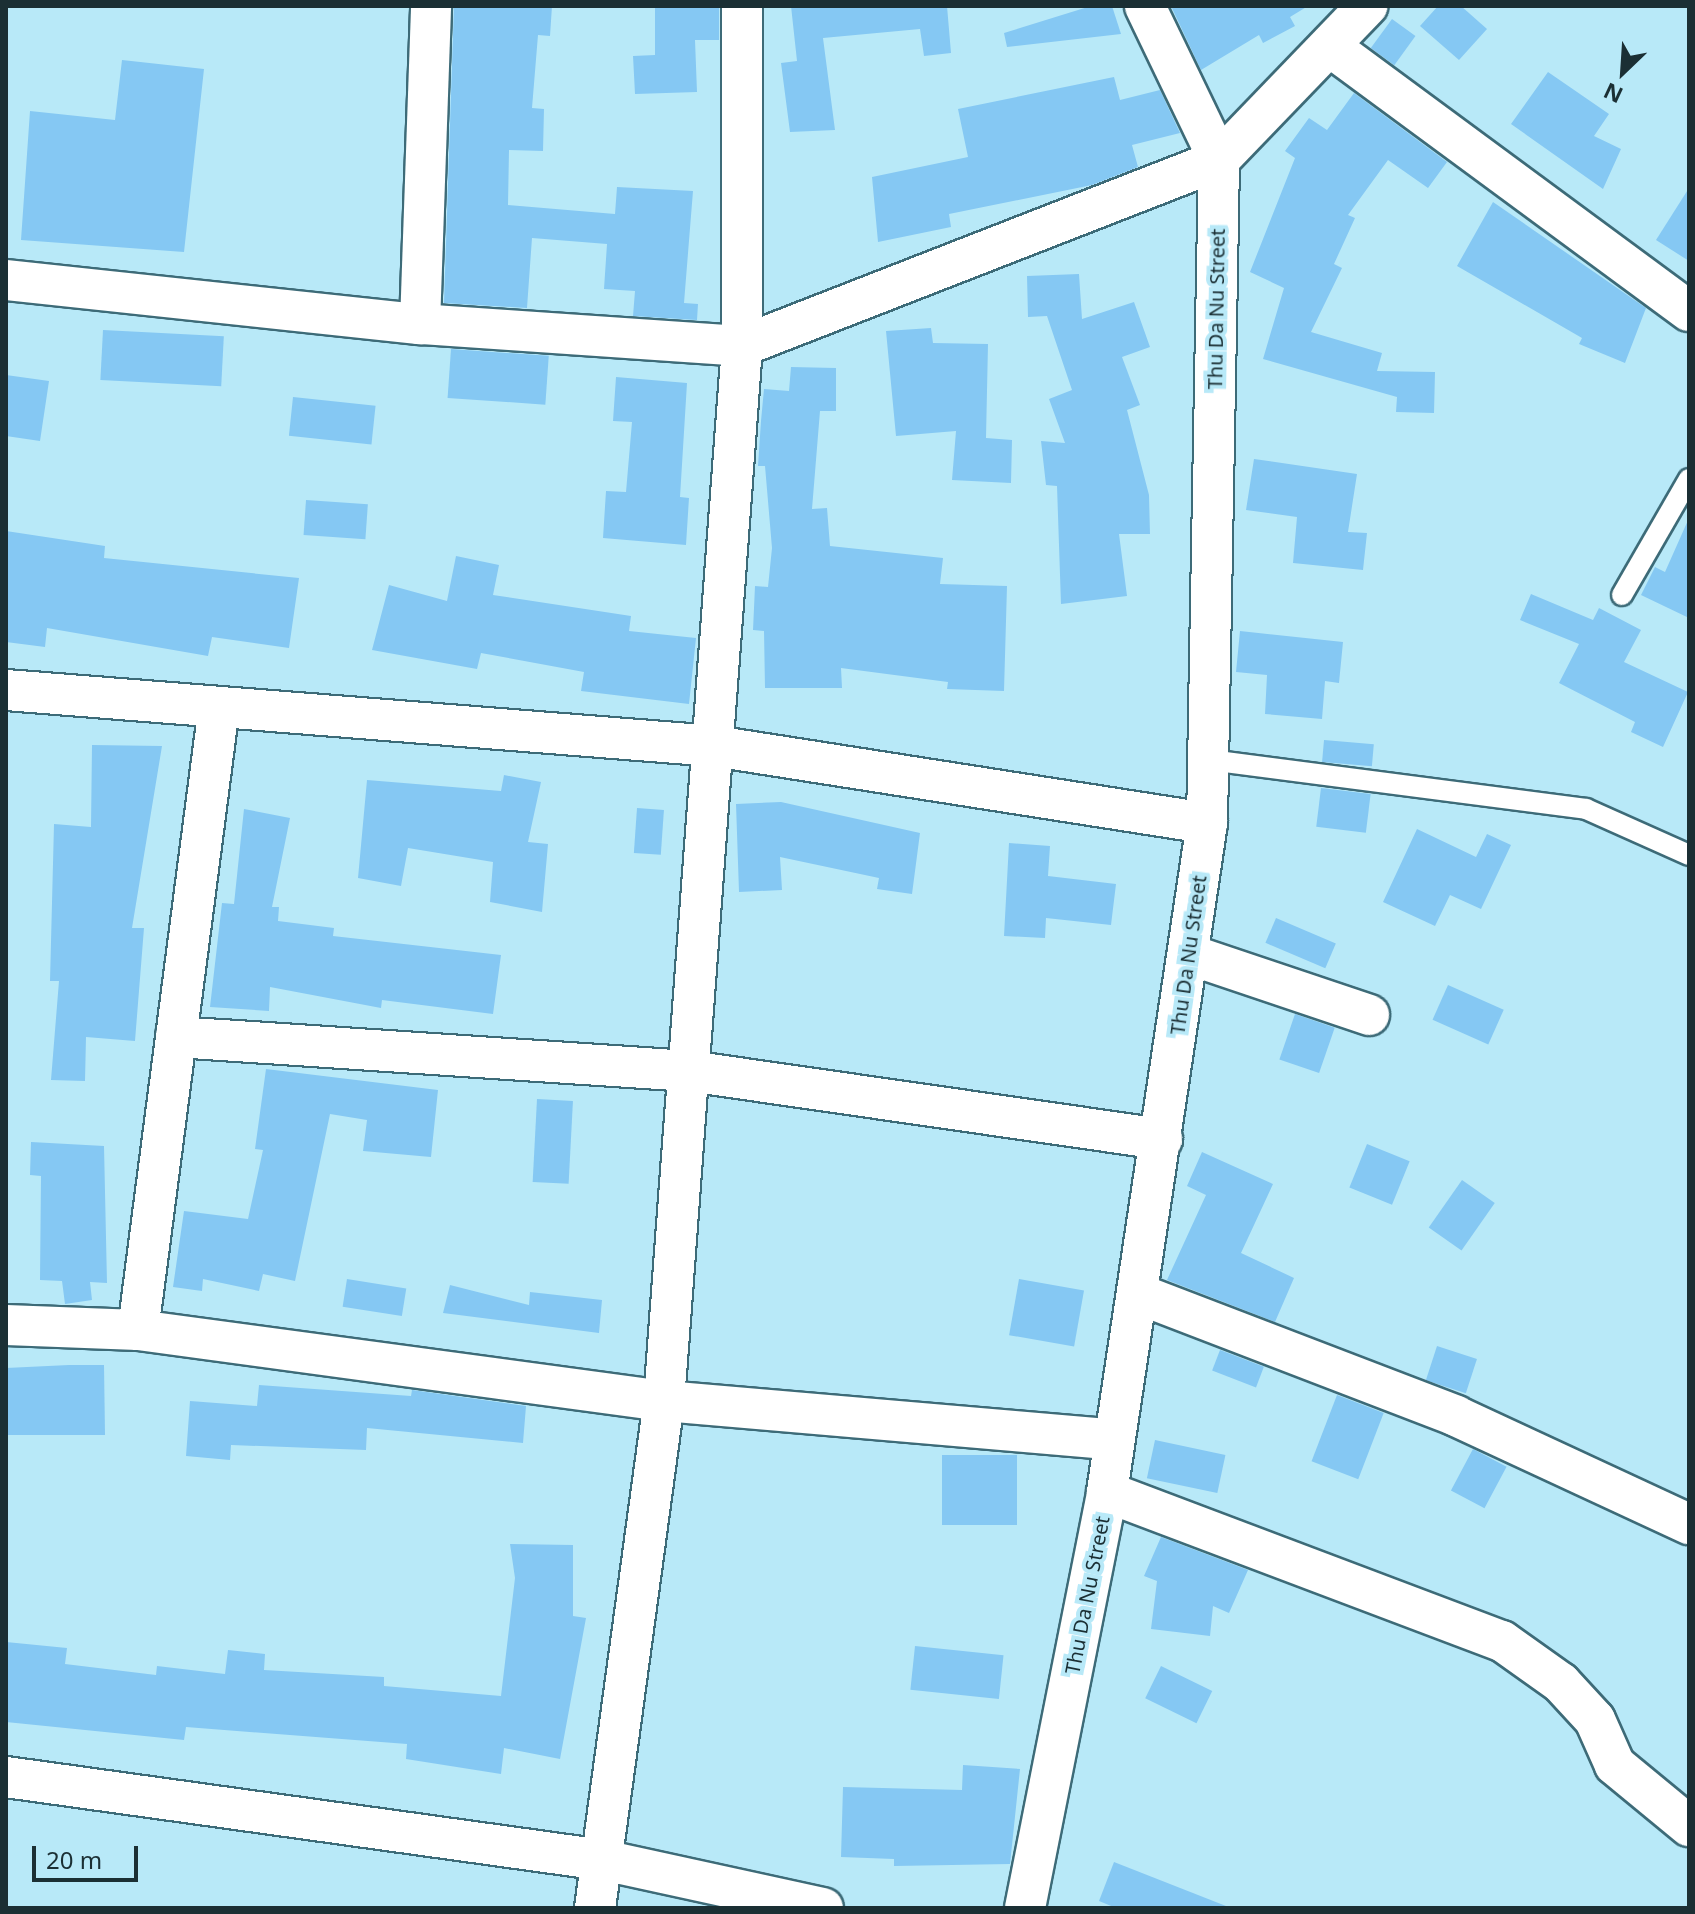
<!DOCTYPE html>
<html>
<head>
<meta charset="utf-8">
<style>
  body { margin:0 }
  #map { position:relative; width:1695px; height:1914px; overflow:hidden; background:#b8e9f8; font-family:"Noto Sans",sans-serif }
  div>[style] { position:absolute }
  .building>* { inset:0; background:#85c8f3; transform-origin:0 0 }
  .roads { filter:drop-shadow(2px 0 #3d6b78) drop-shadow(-2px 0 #3d6b78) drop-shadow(0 2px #3d6b78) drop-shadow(0 -2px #3d6b78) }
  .service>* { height:20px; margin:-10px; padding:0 10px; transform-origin:10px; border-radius:10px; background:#fff }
  .minor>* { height:40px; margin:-20px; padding:0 20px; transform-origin:20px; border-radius:20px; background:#fff }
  span { translate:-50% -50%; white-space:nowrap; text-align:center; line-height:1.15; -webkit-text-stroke:8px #b8e9f8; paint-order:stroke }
  .street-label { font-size:20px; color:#1b2f34 }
  .frame { position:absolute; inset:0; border:8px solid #1b2f34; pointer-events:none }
  .north { position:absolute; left:1583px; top:32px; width:80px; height:80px; -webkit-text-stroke:6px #b8e9f8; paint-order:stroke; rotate:205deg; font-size:22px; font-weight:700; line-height:32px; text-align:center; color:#1b2f34 }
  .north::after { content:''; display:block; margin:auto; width:28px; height:36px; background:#1b2f34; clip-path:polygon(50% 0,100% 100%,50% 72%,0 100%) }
  .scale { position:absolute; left:32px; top:1846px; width:106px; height:36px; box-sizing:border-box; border:4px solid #1b2f34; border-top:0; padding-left:10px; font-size:24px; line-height:28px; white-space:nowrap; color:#1b2f34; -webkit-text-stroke:6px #b8e9f8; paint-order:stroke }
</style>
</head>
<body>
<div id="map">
  <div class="building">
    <div style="clip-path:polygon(454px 6px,552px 6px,550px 36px,538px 35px,532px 108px,544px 109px,543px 151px,509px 150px,508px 205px,615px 214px,617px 187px,693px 191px,684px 303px,698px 304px,697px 320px,633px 316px,635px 291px,604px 289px,607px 244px,532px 238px,527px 308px,444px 303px)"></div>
    <div style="clip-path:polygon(655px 6px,719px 6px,719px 40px,695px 40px,697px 92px,635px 94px,633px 56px,655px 55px)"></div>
    <div style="clip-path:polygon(791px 6px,947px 6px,951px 53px,924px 56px,920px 29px,823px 38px,835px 130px,790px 132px,781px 63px,797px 61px)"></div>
    <div style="clip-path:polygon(1091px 6px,1112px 6px,1121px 34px,1007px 47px,1004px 33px)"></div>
    <div style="clip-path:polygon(1171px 6px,1308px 6px,1290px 17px,1295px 26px,1263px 43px,1259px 35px,1201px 70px)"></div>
    <div style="clip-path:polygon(1438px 6px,1461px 6px,1487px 29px,1459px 60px,1420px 26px)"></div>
    <div style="left:1392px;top:19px;width:29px;height:36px;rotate:36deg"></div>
    <div style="clip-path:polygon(122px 60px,204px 69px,184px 252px,21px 240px,30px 111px,115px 120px)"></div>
    <div style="clip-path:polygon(1548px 72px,1609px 114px,1594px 136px,1621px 149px,1603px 189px,1511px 124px)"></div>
    <div style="clip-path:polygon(1114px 77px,1120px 100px,1160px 90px,1180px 133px,1132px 145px,1138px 167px,1092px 185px,949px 214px,951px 227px,878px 242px,872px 177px,968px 157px,958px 109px)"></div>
    <div style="clip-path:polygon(1354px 93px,1447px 162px,1428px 188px,1388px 160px,1348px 215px,1355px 218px,1334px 264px,1342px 268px,1311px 332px,1382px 353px,1377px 371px,1435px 372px,1434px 413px,1396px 412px,1397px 397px,1263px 359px,1284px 288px,1250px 272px,1295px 158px,1285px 151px,1309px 118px,1327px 130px)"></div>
    <div style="clip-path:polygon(1689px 188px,1689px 261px,1656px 240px)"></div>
    <div style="clip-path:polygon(1493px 202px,1646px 308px,1625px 363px,1579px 344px,1582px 338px,1457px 266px)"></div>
    <div style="clip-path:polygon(1079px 274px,1082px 319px,1134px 302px,1150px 347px,1122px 357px,1140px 405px,1127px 410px,1149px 495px,1150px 534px,1119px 534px,1127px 596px,1061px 604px,1057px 486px,1046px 485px,1041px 441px,1065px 443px,1049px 399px,1072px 390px,1047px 316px,1028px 317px,1027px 276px)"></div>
    <div style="clip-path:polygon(931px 328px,933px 343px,988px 344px,986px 438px,1012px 440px,1011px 483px,952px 480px,956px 431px,896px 436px,886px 331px)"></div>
    <div style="left:103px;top:330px;width:121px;height:50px;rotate:3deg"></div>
    <div style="left:451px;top:349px;width:98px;height:49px;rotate:4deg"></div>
    <div style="clip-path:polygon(791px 367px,836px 368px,836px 411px,820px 411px,812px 509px,827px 508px,830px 546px,943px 558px,940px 584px,1007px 586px,1004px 691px,947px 689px,948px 682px,841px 668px,842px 688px,765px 688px,764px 631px,753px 630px,755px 586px,768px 587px,772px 548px,765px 466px,758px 466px,761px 421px,764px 389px,789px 391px)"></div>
    <div style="clip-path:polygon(6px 375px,49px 381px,40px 441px,6px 436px)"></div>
    <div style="clip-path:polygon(616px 377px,687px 383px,680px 497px,689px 498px,686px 545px,603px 538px,606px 491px,626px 492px,632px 422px,613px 421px)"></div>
    <div style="left:293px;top:397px;width:83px;height:39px;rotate:6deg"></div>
    <div style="clip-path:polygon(1254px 459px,1357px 474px,1348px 532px,1367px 533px,1363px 570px,1293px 563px,1297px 517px,1246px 510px)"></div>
    <div style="left:306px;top:500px;width:62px;height:35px;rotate:4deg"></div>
    <div style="clip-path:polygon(1689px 518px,1689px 618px,1641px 595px,1655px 567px,1665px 572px)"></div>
    <div style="clip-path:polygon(6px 531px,105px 546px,104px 558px,299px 578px,289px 648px,212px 637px,208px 656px,47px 628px,45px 647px,6px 642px)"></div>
    <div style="clip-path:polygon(456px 556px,499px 565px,493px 595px,631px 616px,629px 631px,696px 638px,689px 704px,581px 691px,584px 672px,481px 653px,477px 669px,372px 650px,389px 585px,447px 601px)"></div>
    <div style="clip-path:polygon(1531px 594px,1593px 620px,1599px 608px,1641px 630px,1624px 662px,1688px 692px,1663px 747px,1631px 732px,1635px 722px,1559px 683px,1579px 644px,1520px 620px)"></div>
    <div style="clip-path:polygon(1240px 631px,1343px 642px,1339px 683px,1325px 681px,1322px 719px,1265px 714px,1267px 675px,1236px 672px)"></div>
    <div style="left:1324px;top:740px;width:50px;height:22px;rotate:5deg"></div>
    <div style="clip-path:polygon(92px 745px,162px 746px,132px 928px,144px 928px,135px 1041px,86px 1037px,85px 1081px,51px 1080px,59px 981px,50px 981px,54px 824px,91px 827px)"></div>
    <div style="clip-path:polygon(504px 775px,541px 782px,528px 842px,548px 844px,542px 912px,490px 902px,493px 862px,408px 848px,401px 886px,358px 878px,367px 780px,501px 791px)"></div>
    <div style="left:1321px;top:788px;width:50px;height:39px;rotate:7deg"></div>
    <div style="clip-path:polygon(781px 802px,920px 833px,912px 894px,877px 889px,879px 878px,780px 857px,782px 890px,739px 892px,736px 804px)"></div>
    <div style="left:637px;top:808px;width:27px;height:45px;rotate:4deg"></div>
    <div style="clip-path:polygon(244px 809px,290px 818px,272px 907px,279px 907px,278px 921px,334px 928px,333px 936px,501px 955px,493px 1014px,382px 1000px,381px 1008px,270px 987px,269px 1011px,210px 1007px,222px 903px,234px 904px)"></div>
    <div style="clip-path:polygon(1417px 829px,1476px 857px,1487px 834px,1511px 845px,1481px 909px,1450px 895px,1435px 926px,1383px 902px)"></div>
    <div style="clip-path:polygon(1009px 843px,1050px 846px,1048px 876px,1116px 884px,1111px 925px,1046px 918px,1045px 938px,1004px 936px)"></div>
    <div style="left:1276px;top:918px;width:65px;height:27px;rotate:23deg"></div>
    <div style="left:1448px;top:985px;width:61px;height:38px;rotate:24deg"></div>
    <div style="left:1295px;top:1014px;width:42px;height:48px;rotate:19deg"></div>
    <div style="clip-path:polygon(266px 1069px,438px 1090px,431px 1157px,363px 1151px,367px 1120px,330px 1114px,295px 1281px,263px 1274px,259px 1291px,203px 1279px,202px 1291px,173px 1287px,184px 1211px,248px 1219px,263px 1150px,255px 1149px)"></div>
    <div style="left:537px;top:1099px;width:36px;height:83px;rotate:3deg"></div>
    <div style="clip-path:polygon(31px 1142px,104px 1146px,107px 1283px,90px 1282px,92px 1300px,65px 1304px,62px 1281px,40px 1280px,41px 1176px,30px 1175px)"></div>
    <div style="left:1367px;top:1144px;width:46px;height:47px;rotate:22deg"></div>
    <div style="clip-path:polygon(1202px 1152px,1273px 1184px,1241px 1253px,1294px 1278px,1275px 1322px,1167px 1280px,1206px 1195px,1187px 1186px)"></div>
    <div style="left:1462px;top:1180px;width:40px;height:58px;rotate:35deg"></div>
    <div style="left:347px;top:1279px;width:60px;height:28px;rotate:9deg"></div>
    <div style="left:1019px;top:1279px;width:66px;height:57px;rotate:10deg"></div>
    <div style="clip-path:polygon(450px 1285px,529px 1305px,530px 1292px,602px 1300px,599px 1333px,443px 1313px)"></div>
    <div style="left:1437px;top:1346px;width:42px;height:36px;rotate:18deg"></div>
    <div style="left:1220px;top:1350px;width:47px;height:22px;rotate:21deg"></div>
    <div style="clip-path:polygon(69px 1365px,104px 1365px,105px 1435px,6px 1435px,6px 1368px)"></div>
    <div style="clip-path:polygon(259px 1385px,411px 1396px,412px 1390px,526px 1406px,523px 1443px,367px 1428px,366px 1450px,231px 1445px,230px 1460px,186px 1456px,190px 1401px,257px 1406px)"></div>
    <div style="left:1337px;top:1395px;width:50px;height:71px;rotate:21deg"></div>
    <div style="left:1155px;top:1440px;width:72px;height:39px;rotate:12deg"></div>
    <div style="left:1473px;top:1449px;width:38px;height:47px;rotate:28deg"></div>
    <div style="left:942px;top:1455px;width:75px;height:70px"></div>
    <div style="clip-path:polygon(1161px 1537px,1248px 1570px,1229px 1613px,1213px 1606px,1210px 1636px,1151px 1629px,1157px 1581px,1144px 1576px)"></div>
    <div style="clip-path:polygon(510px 1544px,573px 1545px,573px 1616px,586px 1618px,560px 1759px,504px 1748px,501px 1774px,406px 1759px,407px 1744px,186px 1727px,184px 1740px,6px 1722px,6px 1642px,67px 1648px,65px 1664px,156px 1675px,157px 1666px,225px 1674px,228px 1650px,265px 1654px,264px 1670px,384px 1677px,384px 1686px,501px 1696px,515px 1578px)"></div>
    <div style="left:915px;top:1646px;width:89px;height:44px;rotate:6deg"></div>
    <div style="left:1161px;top:1666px;width:57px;height:36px;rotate:26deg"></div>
    <div style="clip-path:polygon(963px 1765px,1020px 1769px,1010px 1864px,894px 1866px,894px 1859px,841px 1857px,843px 1787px,962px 1790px)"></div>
    <div style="clip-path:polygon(1114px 1862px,1226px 1906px,1226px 1908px,1116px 1908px,1099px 1901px)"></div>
  </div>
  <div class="roads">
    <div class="service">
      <div style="left:1622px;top:595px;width:134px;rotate:-60deg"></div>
      <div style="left:1210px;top:760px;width:379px;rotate:7.4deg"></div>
      <div style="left:1586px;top:809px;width:113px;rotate:24.1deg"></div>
    </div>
    <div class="minor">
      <div style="left:1332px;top:48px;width:443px;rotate:36.4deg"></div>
      <div style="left:6px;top:280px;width:416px;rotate:6.1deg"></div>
      <div style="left:420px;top:324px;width:323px;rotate:3.9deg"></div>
      <div style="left:742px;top:346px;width:512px;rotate:-21.3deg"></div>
      <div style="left:1219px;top:160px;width:214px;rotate:-46.1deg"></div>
      <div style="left:420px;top:324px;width:318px;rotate:-88deg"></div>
      <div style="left:6px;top:690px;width:710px;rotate:4.52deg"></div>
      <div style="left:714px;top:746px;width:499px;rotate:8.9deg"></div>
      <div style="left:1188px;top:954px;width:191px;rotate:18.6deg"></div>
      <div style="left:176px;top:1037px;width:514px;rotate:3.79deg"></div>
      <div style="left:689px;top:1071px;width:478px;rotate:8.2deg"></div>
      <div style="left:1139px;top:1294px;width:340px;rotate:21deg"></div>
      <div style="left:1456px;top:1416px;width:257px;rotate:24.9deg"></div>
      <div style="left:6px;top:1325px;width:132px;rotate:2.2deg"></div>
      <div style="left:138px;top:1330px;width:531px;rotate:7.69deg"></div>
      <div style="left:664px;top:1401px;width:448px;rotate:4.9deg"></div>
      <div style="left:138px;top:1330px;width:628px;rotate:-82.59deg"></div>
      <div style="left:1107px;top:1492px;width:422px;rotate:20.7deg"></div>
      <div style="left:1502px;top:1641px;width:72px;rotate:35.4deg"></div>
      <div style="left:1561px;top:1683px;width:50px;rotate:47.4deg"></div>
      <div style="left:1595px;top:1720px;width:49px;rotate:66deg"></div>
      <div style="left:1615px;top:1765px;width:96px;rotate:39.5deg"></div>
      <div style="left:6px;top:1777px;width:603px;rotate:7.92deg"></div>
      <div style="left:603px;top:1860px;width:225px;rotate:12.3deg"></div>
      <div style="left:595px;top:1908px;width:512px;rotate:-82.25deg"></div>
      <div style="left:664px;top:1401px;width:1058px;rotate:-85.77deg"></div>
      <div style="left:742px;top:346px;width:340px;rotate:-90deg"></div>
      <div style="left:1025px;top:1908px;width:424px;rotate:-78.8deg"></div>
      <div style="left:1107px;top:1492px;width:676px;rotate:-81.5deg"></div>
      <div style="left:1207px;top:823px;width:663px;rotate:-88.96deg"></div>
      <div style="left:1219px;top:160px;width:171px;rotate:-115.7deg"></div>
    </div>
  </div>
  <div class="street-label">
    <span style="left:1216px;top:309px;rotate:-89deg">Thu Da Nu Street</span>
    <span style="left:1188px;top:955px;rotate:-82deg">Thu Da Nu Street</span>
    <span style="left:1087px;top:1595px;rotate:-79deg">Thu Da Nu Street</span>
  </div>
  <div class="frame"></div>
  <div class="north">N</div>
  <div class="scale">20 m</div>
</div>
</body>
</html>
